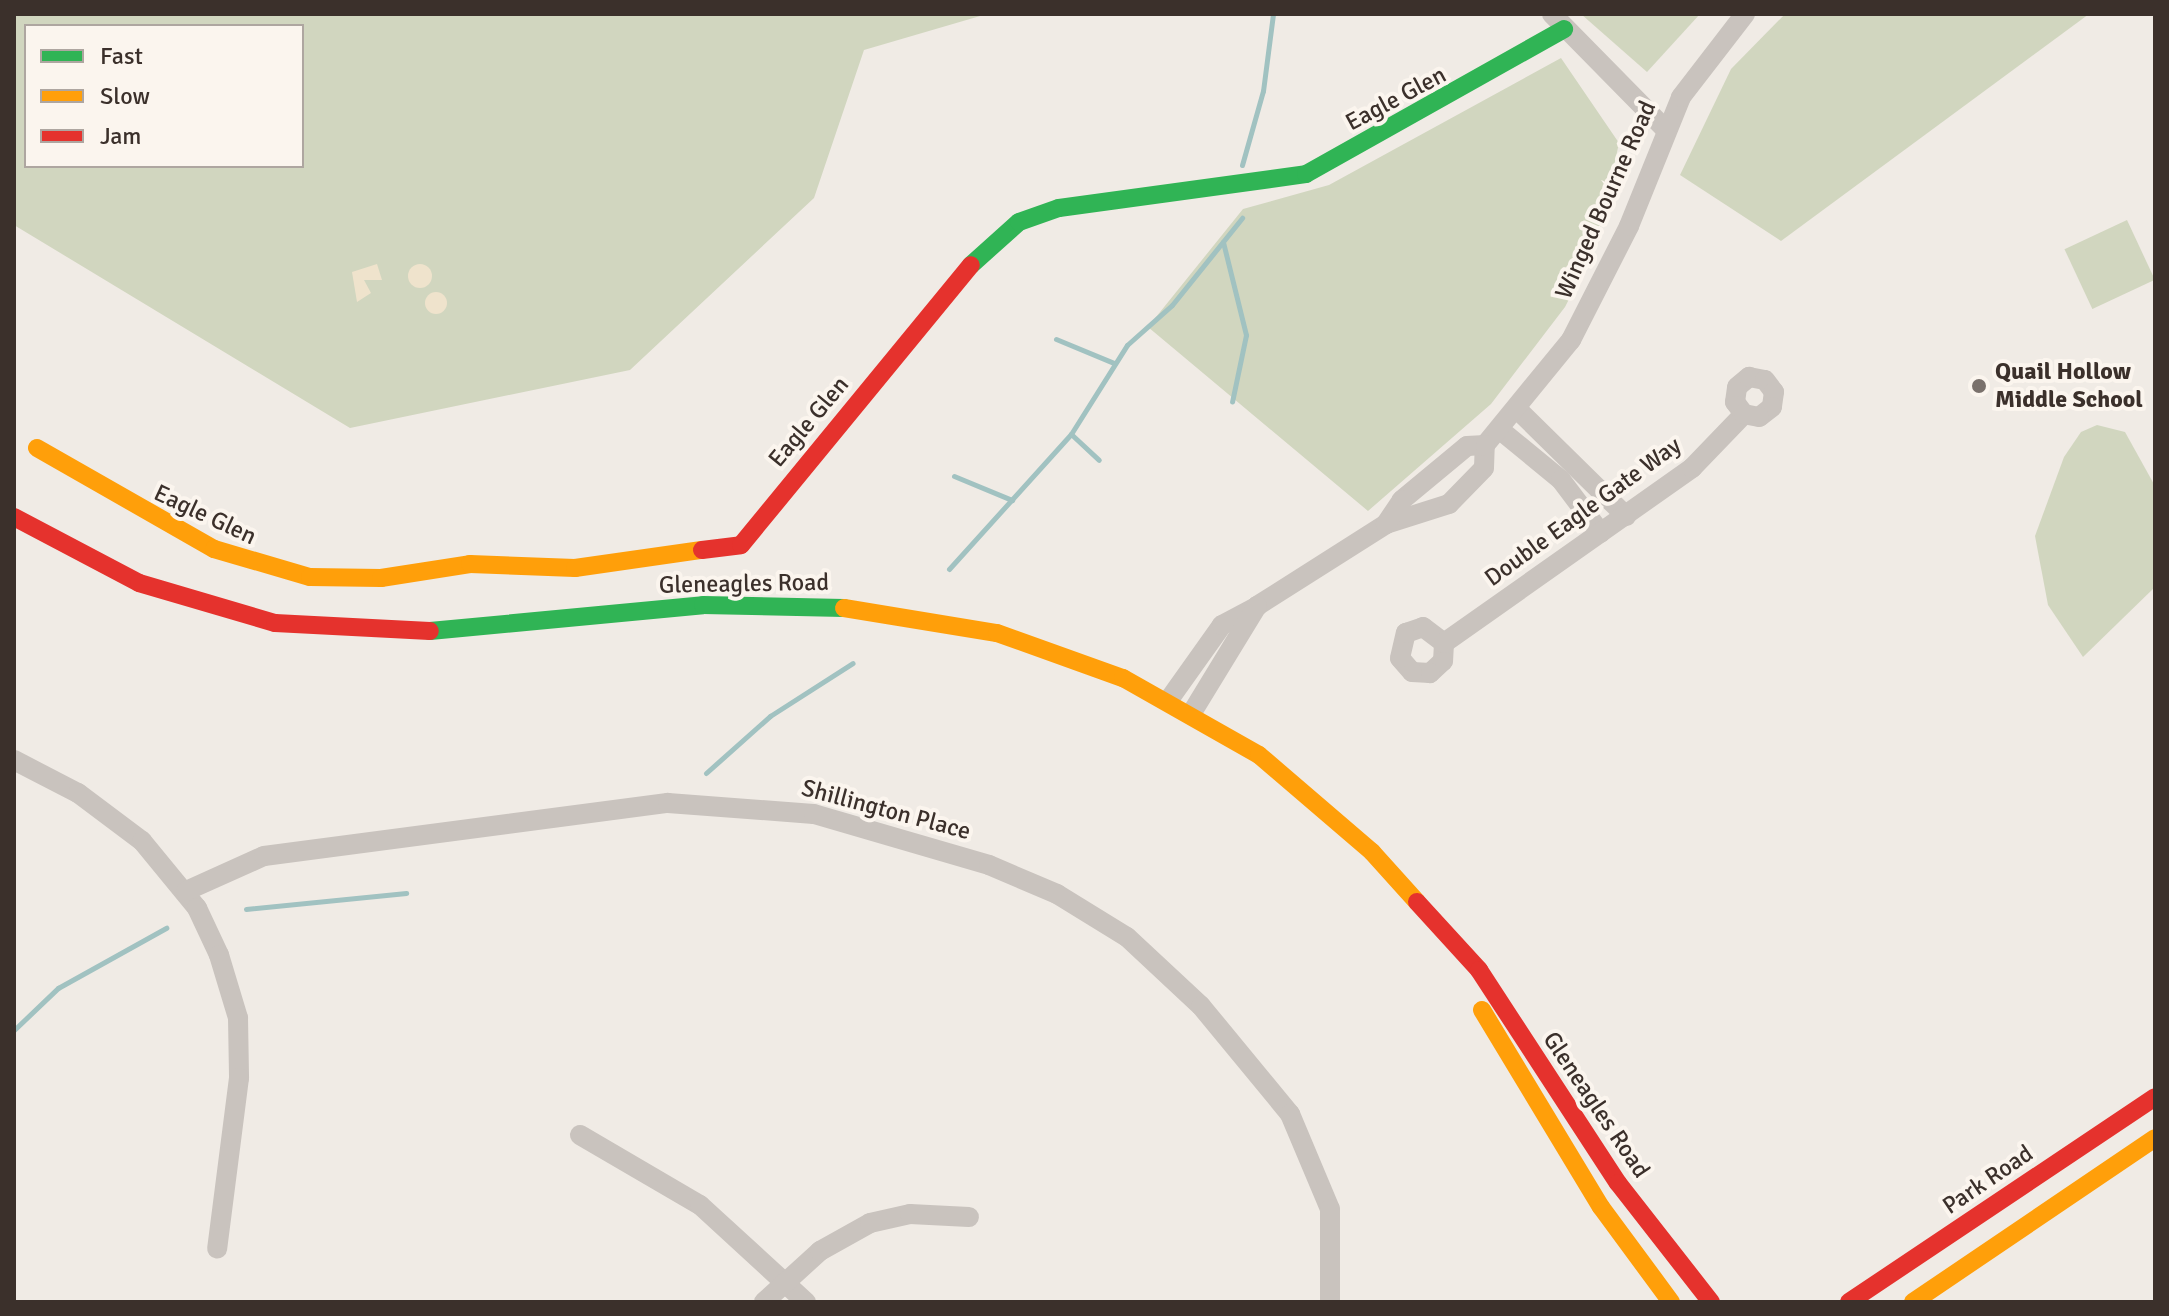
<!DOCTYPE html>
<html>
<head>
<meta charset="utf-8">
<style>
  body { margin:0 }
  #map { position:relative; width:2169px; height:1316px; overflow:hidden; background:#f0ebe5; font-family:Signika,sans-serif }
  div>[style] { position:absolute }
  .green>* { inset:0; background:#d1d6bf; transform-origin:0 0 }
  .sand>* { inset:0; background:#efe3cc }
  .round { border-radius:50% }
  .stream>* { height:5px; margin:-2.5px; padding:0 2.5px; transform-origin:2.5px; border-radius:2.5px; background:#a1c2c1 }
  .street>* { height:20px; margin:-10px; padding:0 10px; transform-origin:10px; border-radius:10px; background:#c9c3be }
  .fast>* { height:18px; margin:-9px; padding:0 9px; transform-origin:9px; border-radius:9px; background:#30b455 }
  .slow>* { height:18px; margin:-9px; padding:0 9px; transform-origin:9px; border-radius:9px; background:#ff9f0a }
  .jam>* { height:18px; margin:-9px; padding:0 9px; transform-origin:9px; border-radius:9px; background:#e5322d }
  .dots>* { width:22px; height:22px; translate:-50% -50%; box-sizing:border-box; border:4px solid #fbf5ee; border-radius:50% }
  span { translate:-50% -50%; white-space:nowrap; text-align:center; line-height:1.15; -webkit-text-stroke:8px #fbf5ee; paint-order:stroke }
  .street-label { font-size:24px; color:#3b302b }
  .poi-label { font-size:24px; color:#3b302b; font-weight:700 }
  .left { translate:0 -50%; text-align:left }
  .frame { position:absolute; inset:0; border:16px solid #3b302b; pointer-events:none }
  .legend { position:absolute; left:24px; top:24px; width:280px; height:144px; box-sizing:border-box; background:#fbf5ee; border:2px solid #aea6a0; margin:0; padding:10px 14px; list-style:none; font-size:24px; color:#3b302b }
  .legend li { display:flex; align-items:center; gap:16px; height:40px }
  .legend b { width:40px; border:2px solid #aea6a0 }
</style>
</head>
<body>
<div id="map">
  <div class="green">
    <div style="clip-path:polygon(evenodd,14px 14px,987px 14px,864px 50px,814px 198px,630px 370px,350px 428px,14px 225px,14px 14px,26px 26px,302px 26px,302px 166px,26px 166px,26px 26px)"></div>
    <div style="clip-path:polygon(1581px 14px,1700px 14px,1647px 72px)"></div>
    <div style="clip-path:polygon(1785px 14px,2089px 14px,1781px 241px,1680px 175px,1731px 69px)"></div>
    <div style="clip-path:polygon(1561px 58px,1619px 143px,1597px 244px,1565px 307px,1491px 404px,1368px 511px,1148px 327px,1243px 209px,1329px 185px)"></div>
    <div style="left:2127px;top:220px;width:66px;height:69px;rotate:65deg"></div>
    <div style="clip-path:polygon(2097px 425px,2125px 432px,2155px 486px,2155px 587px,2083px 657px,2048px 605px,2035px 536px,2064px 457px,2081px 432px)"></div>
  </div>
  <div class="sand">
    <div class="round" style="left:408px;top:264px;width:24px;height:24px"></div>
    <div style="clip-path:polygon(377px 264px,382px 280px,364px 280px,371px 293px,357px 302px,352px 272px)"></div>
    <div class="round" style="left:425px;top:292px;width:22px;height:22px"></div>
  </div>
  <div class="stream">
    <div style="left:1242px;top:165px;width:77px;rotate:-74.2deg"></div>
    <div style="left:1263px;top:91px;width:78px;rotate:-82.6deg"></div>
    <div style="left:1223px;top:242px;width:96px;rotate:76.1deg"></div>
    <div style="left:1246px;top:335px;width:68px;rotate:101.8deg"></div>
    <div style="left:1056px;top:339px;width:63px;rotate:22.5deg"></div>
    <div style="left:1071px;top:434px;width:38px;rotate:43deg"></div>
    <div style="left:954px;top:476px;width:63px;rotate:22.5deg"></div>
    <div style="left:949px;top:569px;width:182px;rotate:-47.9deg"></div>
    <div style="left:1071px;top:434px;width:105px;rotate:-57.8deg"></div>
    <div style="left:1127px;top:345px;width:60px;rotate:-41.6deg"></div>
    <div style="left:1172px;top:305px;width:112px;rotate:-51.2deg"></div>
    <div style="left:706px;top:773px;width:86px;rotate:-41.7deg"></div>
    <div style="left:770px;top:716px;width:98px;rotate:-32.6deg"></div>
    <div style="left:246px;top:909px;width:161px;rotate:-5.7deg"></div>
    <div style="left:14px;top:1030px;width:61px;rotate:-43.7deg"></div>
    <div style="left:58px;top:988px;width:124px;rotate:-29.1deg"></div>
  </div>
  <div class="street">
    <div style="left:1552px;top:14px;width:161px;rotate:45.5deg"></div>
    <div style="left:1517px;top:409px;width:153px;rotate:44.5deg"></div>
    <div style="left:1499px;top:429px;width:80px;rotate:39.4deg"></div>
    <div style="left:1561px;top:480px;width:66px;rotate:53deg"></div>
    <div style="left:1485px;top:445px;width:136px;rotate:-50.7deg"></div>
    <div style="left:1571px;top:340px;width:128px;rotate:-63deg"></div>
    <div style="left:1629px;top:226px;width:139px;rotate:-68deg"></div>
    <div style="left:1681px;top:97px;width:105px;rotate:-52.4deg"></div>
    <div style="left:1257px;top:606px;width:153px;rotate:-32.4deg"></div>
    <div style="left:1386px;top:524px;width:66px;rotate:-17.6deg"></div>
    <div style="left:1449px;top:504px;width:50px;rotate:-45.8deg"></div>
    <div style="left:1484px;top:468px;width:23px;rotate:-88deg"></div>
    <div style="left:1485px;top:445px;width:18px;rotate:177deg"></div>
    <div style="left:1467px;top:446px;width:85px;rotate:140.3deg"></div>
    <div style="left:1402px;top:500px;width:29px;rotate:124deg"></div>
    <div style="left:1444px;top:643px;width:18px;rotate:93deg"></div>
    <div style="left:1443px;top:661px;width:18px;rotate:137deg"></div>
    <div style="left:1430px;top:673px;width:18px;rotate:-177deg"></div>
    <div style="left:1412px;top:672px;width:18px;rotate:-131deg"></div>
    <div style="left:1400px;top:658px;width:26px;rotate:-77deg"></div>
    <div style="left:1406px;top:633px;width:18px;rotate:-19deg"></div>
    <div style="left:1423px;top:627px;width:26px;rotate:37deg"></div>
    <div style="left:1444px;top:643px;width:304px;rotate:-35.2deg"></div>
    <div style="left:1692px;top:468px;width:75px;rotate:-46.1deg"></div>
    <div style="left:1744px;top:414px;width:15px;rotate:-127deg"></div>
    <div style="left:1735px;top:402px;width:15px;rotate:-82deg"></div>
    <div style="left:1737px;top:387px;width:16px;rotate:-40deg"></div>
    <div style="left:1749px;top:377px;width:16px;rotate:11deg"></div>
    <div style="left:1765px;top:380px;width:15px;rotate:53deg"></div>
    <div style="left:1774px;top:392px;width:15px;rotate:98deg"></div>
    <div style="left:1772px;top:407px;width:16px;rotate:142deg"></div>
    <div style="left:1759px;top:417px;width:15px;rotate:-169deg"></div>
    <div style="left:1168px;top:701px;width:93px;rotate:-54.6deg"></div>
    <div style="left:1222px;top:625px;width:40px;rotate:-28deg"></div>
    <div style="left:1257px;top:606px;width:127px;rotate:121.4deg"></div>
    <div style="left:14px;top:760px;width:72px;rotate:27.3deg"></div>
    <div style="left:78px;top:793px;width:80px;rotate:36.9deg"></div>
    <div style="left:142px;top:841px;width:87px;rotate:50.6deg"></div>
    <div style="left:197px;top:908px;width:52px;rotate:64.9deg"></div>
    <div style="left:219px;top:955px;width:66px;rotate:73.2deg"></div>
    <div style="left:238px;top:1018px;width:60px;rotate:89deg"></div>
    <div style="left:239px;top:1078px;width:172px;rotate:97.3deg"></div>
    <div style="left:186px;top:891px;width:85px;rotate:-24.2deg"></div>
    <div style="left:264px;top:856px;width:407px;rotate:-7.5deg"></div>
    <div style="left:668px;top:803px;width:146px;rotate:4.3deg"></div>
    <div style="left:814px;top:814px;width:182px;rotate:16.2deg"></div>
    <div style="left:989px;top:865px;width:74px;rotate:23.1deg"></div>
    <div style="left:1057px;top:894px;width:82px;rotate:31.6deg"></div>
    <div style="left:1127px;top:937px;width:101px;rotate:43deg"></div>
    <div style="left:1201px;top:1006px;width:140px;rotate:50.5deg"></div>
    <div style="left:1290px;top:1114px;width:103px;rotate:67.2deg"></div>
    <div style="left:1330px;top:1209px;width:93px;rotate:90deg"></div>
    <div style="left:580px;top:1135px;width:139px;rotate:30.3deg"></div>
    <div style="left:700px;top:1205px;width:144px;rotate:42.5deg"></div>
    <div style="left:764px;top:1302px;width:76px;rotate:-42.3deg"></div>
    <div style="left:820px;top:1251px;width:57px;rotate:-29.2deg"></div>
    <div style="left:870px;top:1223px;width:41px;rotate:-12.7deg"></div>
    <div style="left:910px;top:1214px;width:59px;rotate:2.9deg"></div>
  </div>
  <div class="fast">
    <div style="left:971px;top:265px;width:64px;rotate:-41.9deg"></div>
    <div style="left:1019px;top:222px;width:42px;rotate:-19.3deg"></div>
    <div style="left:1059px;top:208px;width:249px;rotate:-7.8deg"></div>
    <div style="left:1306px;top:174px;width:296px;rotate:-29.3deg"></div>
    <div style="left:430px;top:631px;width:274px;rotate:-5.4deg"></div>
    <div style="left:703px;top:605px;width:141px;rotate:1.2deg"></div>
  </div>
  <div class="slow">
    <div style="left:37px;top:448px;width:204px;rotate:29.7deg"></div>
    <div style="left:214px;top:549px;width:100px;rotate:16.3deg"></div>
    <div style="left:310px;top:577px;width:71px;rotate:0.8deg"></div>
    <div style="left:381px;top:578px;width:90px;rotate:-8.9deg"></div>
    <div style="left:470px;top:564px;width:105px;rotate:2.2deg"></div>
    <div style="left:575px;top:568px;width:128px;rotate:-8.1deg"></div>
    <div style="left:844px;top:608px;width:155px;rotate:9.3deg"></div>
    <div style="left:997px;top:633px;width:134px;rotate:19.7deg"></div>
    <div style="left:1123px;top:678px;width:156px;rotate:29.5deg"></div>
    <div style="left:1259px;top:755px;width:149px;rotate:40.6deg"></div>
    <div style="left:1372px;top:852px;width:67px;rotate:48deg"></div>
    <div style="left:1482px;top:1010px;width:230px;rotate:58.9deg"></div>
    <div style="left:1601px;top:1207px;width:118px;rotate:53.6deg"></div>
    <div style="left:1913px;top:1302px;width:292px;rotate:-34.1deg"></div>
  </div>
  <div class="jam">
    <div style="left:14px;top:517px;width:141px;rotate:27.8deg"></div>
    <div style="left:139px;top:583px;width:142px;rotate:16.4deg"></div>
    <div style="left:275px;top:623px;width:155px;rotate:3deg"></div>
    <div style="left:702px;top:550px;width:39px;rotate:-7deg"></div>
    <div style="left:741px;top:545px;width:362px;rotate:-50.6deg"></div>
    <div style="left:1417px;top:902px;width:92px;rotate:47.6deg"></div>
    <div style="left:1479px;top:970px;width:254px;rotate:56.9deg"></div>
    <div style="left:1618px;top:1183px;width:151px;rotate:52deg"></div>
    <div style="left:1849px;top:1302px;width:368px;rotate:-33.8deg"></div>
  </div>
  <div class="dots">
    <div style="left:1979px;top:386px;background:#7a716c"></div>
  </div>
  <div class="street-label">
    <span style="left:1396px;top:99px;rotate:-28deg">Eagle Glen</span>
    <span style="left:1606px;top:200px;rotate:-66deg">Winged Bourne Road</span>
    <span style="left:809px;top:422px;rotate:-50deg">Eagle Glen</span>
    <span style="left:1583px;top:512px;rotate:-36deg">Double Eagle Gate Way</span>
    <span style="left:205px;top:515px;rotate:25deg">Eagle Glen</span>
    <span style="left:744px;top:584px;rotate:-1deg">Gleneagles Road</span>
    <span style="left:886px;top:810px;rotate:15deg">Shillington Place</span>
    <span style="left:1596px;top:1105px;rotate:56deg">Gleneagles Road</span>
    <span style="left:1988px;top:1180px;rotate:-34deg">Park Road</span>
  </div>
  <div class="poi-label">
    <span class="left" style="left:1995px;top:386px">Quail Hollow<br>Middle School</span>
  </div>
  <div class="frame"></div>
  <ul class="legend">
  <li><b style="height:10px;background:#30b455"></b>Fast</li>
  <li><b style="height:10px;background:#ff9f0a"></b>Slow</li>
  <li><b style="height:10px;background:#e5322d"></b>Jam</li>
  </ul>
</div>
</body>
</html>
